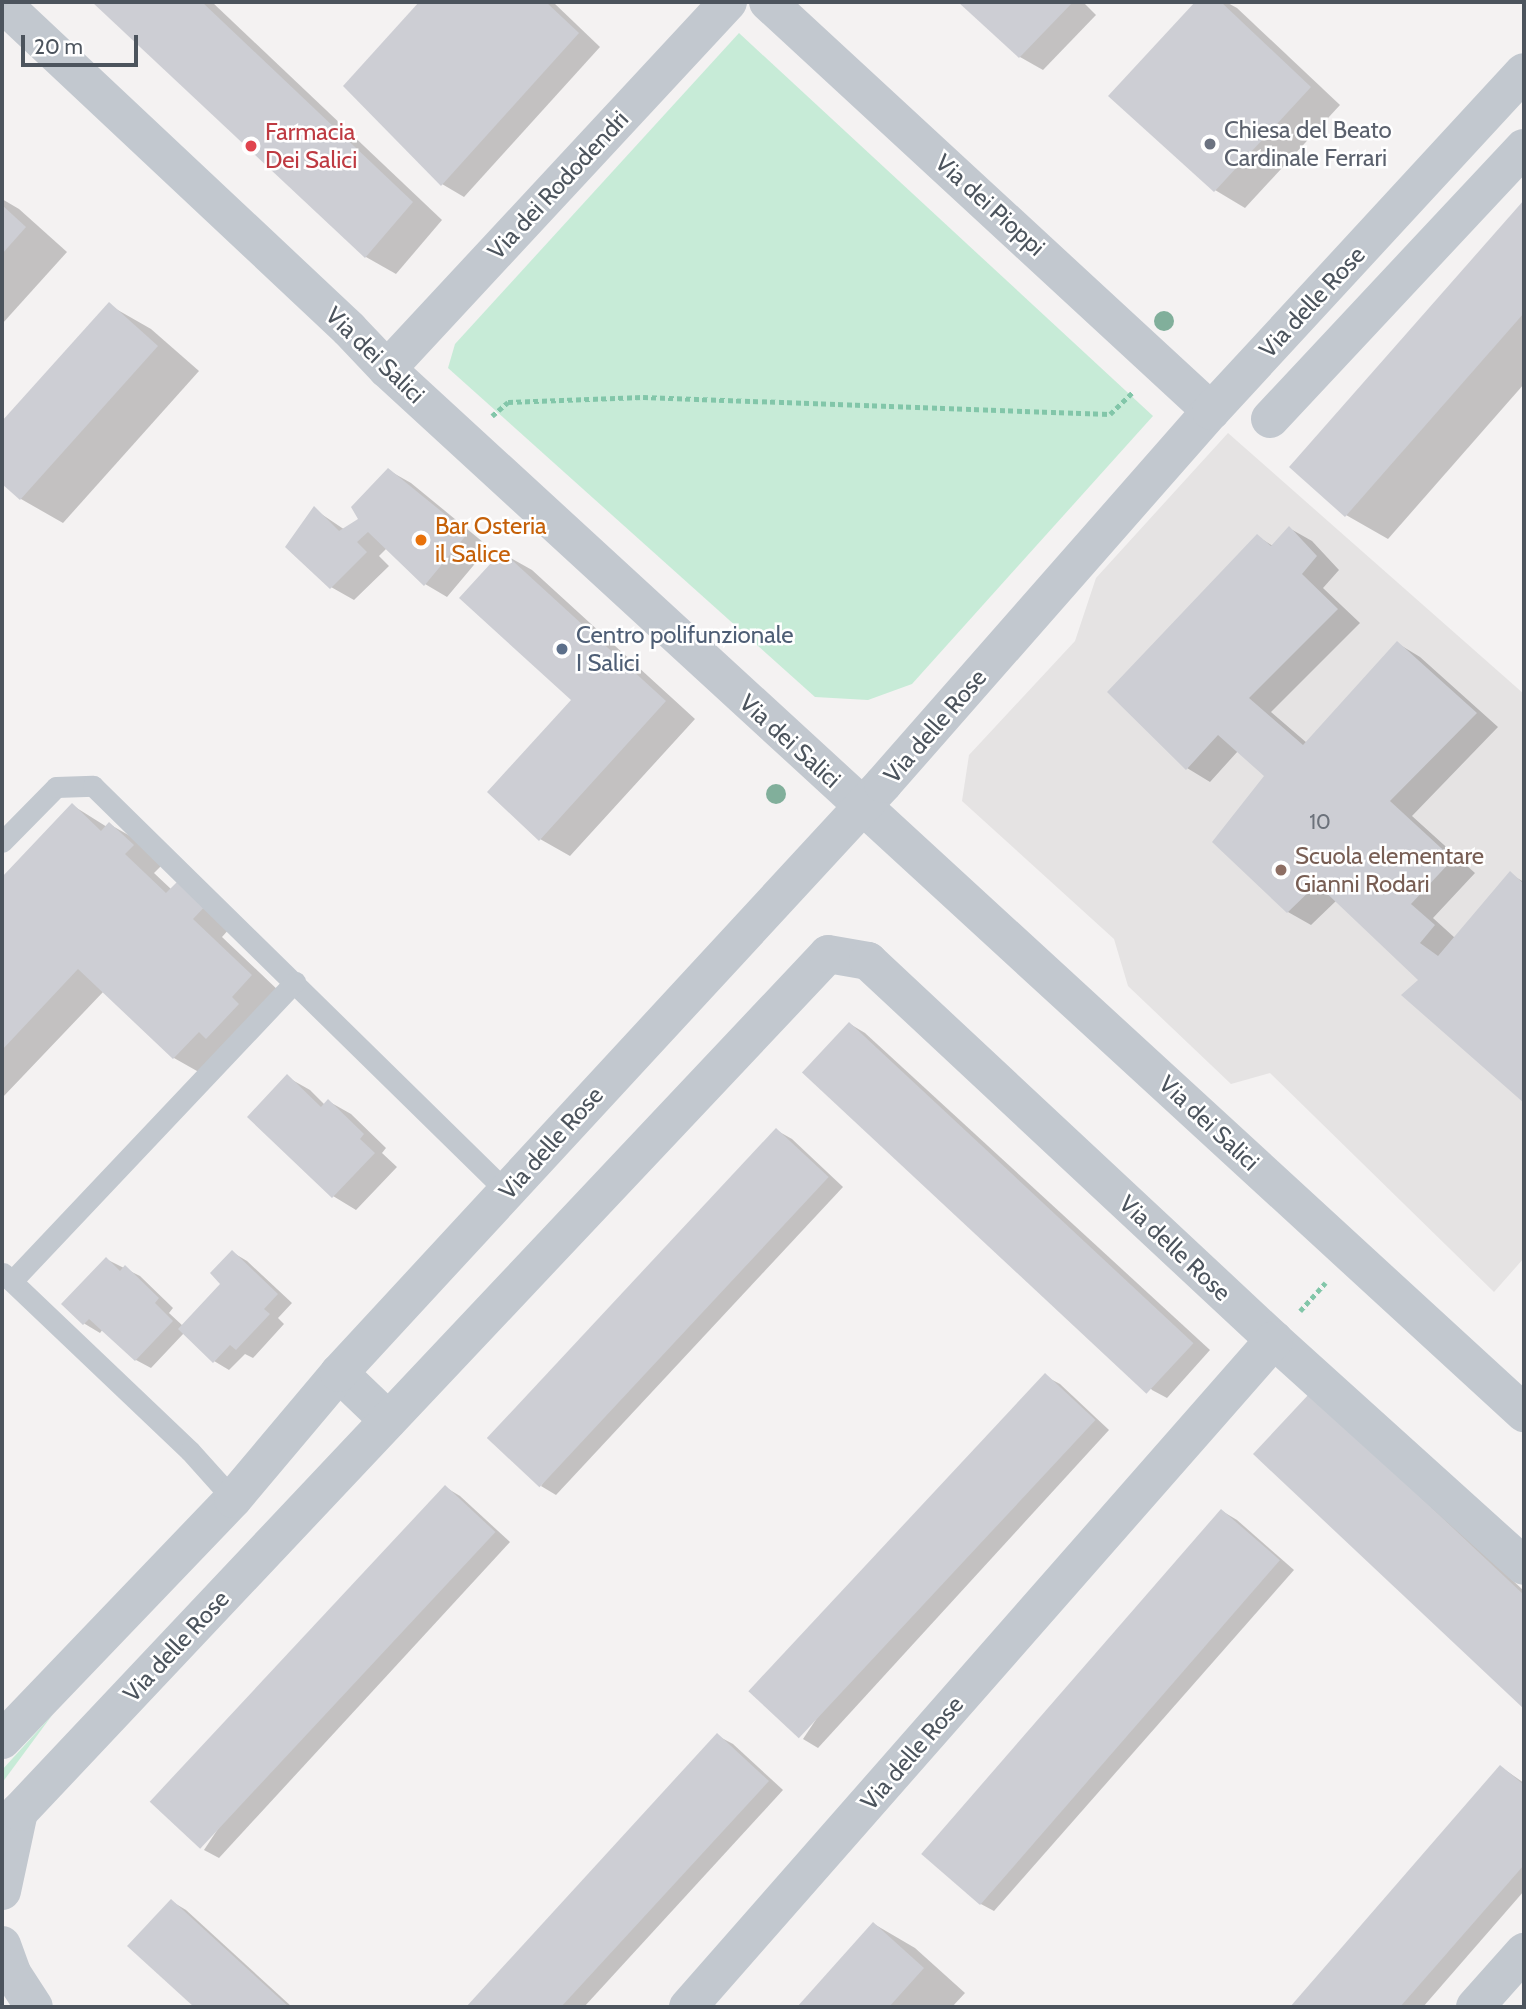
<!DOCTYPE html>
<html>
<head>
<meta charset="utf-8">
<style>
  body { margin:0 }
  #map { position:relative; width:1526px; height:2009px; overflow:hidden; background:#f4f2f2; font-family:Cabin,sans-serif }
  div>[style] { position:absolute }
  .education>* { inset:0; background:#e5e3e3 }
  .green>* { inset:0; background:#c7ebd7 }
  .shadow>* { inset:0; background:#0003 }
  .building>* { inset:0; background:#cdced4; transform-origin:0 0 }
  .path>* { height:4.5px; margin-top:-2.25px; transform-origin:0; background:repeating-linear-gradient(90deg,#82c6a9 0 5px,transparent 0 8.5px) }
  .lane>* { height:21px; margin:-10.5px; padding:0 10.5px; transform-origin:10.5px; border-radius:10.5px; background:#c2c8cf }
  .street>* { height:38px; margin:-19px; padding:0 19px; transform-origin:19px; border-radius:19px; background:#c2c8cf }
  .trees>* { width:20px; height:20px; margin:-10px; border-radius:50%; background:#81af9b }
  .dots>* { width:19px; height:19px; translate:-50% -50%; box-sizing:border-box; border:4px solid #fff; border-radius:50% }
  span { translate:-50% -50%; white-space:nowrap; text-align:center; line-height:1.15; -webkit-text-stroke:5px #fff; paint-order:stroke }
  .number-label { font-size:21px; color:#6c727b }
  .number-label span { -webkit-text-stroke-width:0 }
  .worship-label { font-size:24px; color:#5b616d }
  .left { translate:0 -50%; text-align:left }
  .health-label { font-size:24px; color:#be3a42 }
  .street-label { font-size:24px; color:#4c545d }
  .food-label { font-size:24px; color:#c56008 }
  .service-label { font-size:24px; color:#4e5e75 }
  .education-label { font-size:24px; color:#785e54 }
  .frame { position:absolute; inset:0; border:4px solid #4c545d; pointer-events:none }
  .scale { position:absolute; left:21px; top:35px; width:117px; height:32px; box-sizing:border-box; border:4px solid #4c545d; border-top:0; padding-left:9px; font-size:21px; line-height:24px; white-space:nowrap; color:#4c545d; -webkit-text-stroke:5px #fff; paint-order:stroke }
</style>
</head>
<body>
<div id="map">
  <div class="education">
    <div style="clip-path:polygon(1228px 433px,1524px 694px,1524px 1258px,1494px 1292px,1270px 1073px,1231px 1084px,1128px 986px,1114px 939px,962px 801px,969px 755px,1075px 641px,1096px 578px)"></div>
  </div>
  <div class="green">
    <div style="clip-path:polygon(739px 33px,1153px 416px,912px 684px,868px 700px,815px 697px,448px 368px,455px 344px)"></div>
    <div style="clip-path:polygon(53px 1714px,2px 1783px,2px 1770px)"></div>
  </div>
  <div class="shadow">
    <div style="clip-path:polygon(95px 2px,212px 2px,442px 220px,396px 274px,366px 257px)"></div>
    <div style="clip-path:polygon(422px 2px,553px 2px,600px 47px,464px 197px,442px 184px,345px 86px)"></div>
    <div style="clip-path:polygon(960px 2px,1083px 2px,1096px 15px,1043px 70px,1020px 57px)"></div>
    <div style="clip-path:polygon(1197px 2px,1226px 2px,1237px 8px,1340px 105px,1245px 208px,1215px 190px,1110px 96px)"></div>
    <div style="clip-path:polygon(2px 199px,19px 209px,67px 252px,2px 324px)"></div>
    <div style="clip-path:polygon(1524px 202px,1524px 384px,1388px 539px,1346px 515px,1292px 467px)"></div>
    <div style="clip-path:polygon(109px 305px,151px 329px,199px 371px,63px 523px,21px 499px,2px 482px,2px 424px)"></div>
    <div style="clip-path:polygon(388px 470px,411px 483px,489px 547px,447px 597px,425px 584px,387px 548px,379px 556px,389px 566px,354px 600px,331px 587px,314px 509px,345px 530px,360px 519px)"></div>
    <div style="clip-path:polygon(1289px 528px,1312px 541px,1339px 570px,1323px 588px,1360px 623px,1271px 712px,1307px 743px,1397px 643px,1420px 657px,1498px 727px,1412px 816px,1475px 873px,1433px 918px,1455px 938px,1510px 874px,1524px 882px,1524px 1101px,1403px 995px,1420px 981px,1337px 900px,1311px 925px,1288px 912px,1215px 842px,1266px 776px,1238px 751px,1210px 782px,1187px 768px,1257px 536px,1273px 546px)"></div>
    <div style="clip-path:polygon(502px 553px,532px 570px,695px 719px,570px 856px,540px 839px,573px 700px)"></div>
    <div style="clip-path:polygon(72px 805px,107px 827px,109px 824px,139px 841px,163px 864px,154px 873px,172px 890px,238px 919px,222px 937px,281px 993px,204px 1075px,174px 1058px,104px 991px,2px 1098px,2px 880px)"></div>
    <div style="clip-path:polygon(850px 1024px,865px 1033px,1210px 1350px,1167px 1398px,1152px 1390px)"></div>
    <div style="clip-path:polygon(287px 1077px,310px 1090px,325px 1105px,328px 1101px,351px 1114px,386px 1148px,382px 1153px,397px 1167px,356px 1210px,333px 1196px)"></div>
    <div style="clip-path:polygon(776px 1130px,792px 1139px,843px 1187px,556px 1495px,541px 1486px)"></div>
    <div style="clip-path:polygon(232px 1252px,247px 1261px,292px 1303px,278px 1318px,284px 1324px,253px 1358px,245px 1354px,229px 1370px,214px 1361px,184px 1333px,151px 1368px,136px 1360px,103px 1329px,100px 1333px,85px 1324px,64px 1304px,106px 1259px,140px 1276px,173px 1308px,169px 1313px,183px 1326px,223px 1284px)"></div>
    <div style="clip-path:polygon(1045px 1376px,1060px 1384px,1109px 1430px,818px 1748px,803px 1739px)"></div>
    <div style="clip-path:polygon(1325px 1404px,1524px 1591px,1524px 1707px,1255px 1454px)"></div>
    <div style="clip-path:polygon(445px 1487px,460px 1496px,510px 1542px,219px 1858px,204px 1850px)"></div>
    <div style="clip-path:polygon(1222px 1511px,1237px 1520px,1294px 1570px,994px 1911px,979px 1903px)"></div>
    <div style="clip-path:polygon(718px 1736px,733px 1744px,783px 1790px,584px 2007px,468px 2007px)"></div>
    <div style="clip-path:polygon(1501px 1767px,1524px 1783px,1524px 1891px,1423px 2007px,1292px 2007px)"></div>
    <div style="clip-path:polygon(171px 1901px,186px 1910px,292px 2007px,197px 2007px,130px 1946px)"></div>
    <div style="clip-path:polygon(874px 1924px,915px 1948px,965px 1993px,952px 2007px,799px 2007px)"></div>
  </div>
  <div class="building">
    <div style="clip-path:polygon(92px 2px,202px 2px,413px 202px,365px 258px)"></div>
    <div style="clip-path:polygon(419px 2px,546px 2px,579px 33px,441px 186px,343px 86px)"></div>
    <div style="clip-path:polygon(958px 2px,1073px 2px,1019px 58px)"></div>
    <div style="clip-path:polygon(1195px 2px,1221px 2px,1311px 87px,1214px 192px,1108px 96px)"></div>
    <div style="clip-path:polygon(1524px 200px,1524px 313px,1345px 517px,1289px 467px)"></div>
    <div style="clip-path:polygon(2px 205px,26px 227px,2px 254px)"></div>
    <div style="clip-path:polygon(109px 302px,158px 346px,20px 500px,2px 484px,2px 421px)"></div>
    <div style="clip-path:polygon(388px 468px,468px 533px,424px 586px,368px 532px,357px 542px,367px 552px,330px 589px,285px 547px,314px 506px,339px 531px,358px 519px,351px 507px)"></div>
    <div style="clip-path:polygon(1289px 526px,1317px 556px,1302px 574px,1338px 609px,1249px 698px,1303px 745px,1397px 641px,1477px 713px,1390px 801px,1453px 859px,1411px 904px,1435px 925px,1420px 943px,1438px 956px,1510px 871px,1524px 884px,1524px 1103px,1401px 995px,1418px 980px,1317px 884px,1287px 913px,1212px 842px,1264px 776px,1218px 735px,1186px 770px,1107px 692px,1257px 534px,1271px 546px)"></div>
    <div style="clip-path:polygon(502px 551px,666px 701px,539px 841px,487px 792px,571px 700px,459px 598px)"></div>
    <div style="clip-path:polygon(72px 803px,101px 831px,109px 822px,134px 845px,125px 854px,166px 893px,183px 876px,210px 901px,193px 919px,252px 975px,232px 997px,239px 1004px,206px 1039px,199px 1032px,173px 1059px,78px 969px,2px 1050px,2px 877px)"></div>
    <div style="left:849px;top:1022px;width:471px;height:69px;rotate:43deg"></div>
    <div style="clip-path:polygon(287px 1074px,321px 1107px,328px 1099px,364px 1134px,360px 1139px,375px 1153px,332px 1198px,247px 1117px)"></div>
    <div style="left:776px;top:1128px;width:72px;height:424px;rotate:43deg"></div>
    <div style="clip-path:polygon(232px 1250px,278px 1294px,264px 1309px,270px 1314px,236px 1350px,230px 1345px,213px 1363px,178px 1329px,220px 1284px,210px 1273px)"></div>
    <div style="clip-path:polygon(106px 1257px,120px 1271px,125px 1265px,159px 1298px,155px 1303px,173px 1321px,135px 1361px,89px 1319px,83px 1325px,61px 1304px)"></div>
    <div style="left:1045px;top:1373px;width:69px;height:435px;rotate:43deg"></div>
    <div style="clip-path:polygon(1310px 1393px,1524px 1595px,1524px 1709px,1253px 1454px)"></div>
    <div style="left:445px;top:1485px;width:69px;height:433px;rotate:43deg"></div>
    <div style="left:1221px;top:1509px;width:78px;height:457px;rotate:41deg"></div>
    <div style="clip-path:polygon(717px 1733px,769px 1781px,561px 2007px,466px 2007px)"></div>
    <div style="clip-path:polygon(1500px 1765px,1524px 1785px,1524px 1865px,1400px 2007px,1290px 2007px)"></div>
    <div style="clip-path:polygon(171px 1899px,289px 2007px,194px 2007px,127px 1946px)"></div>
    <div style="clip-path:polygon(873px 1922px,924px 1968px,889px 2007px,797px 2007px)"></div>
  </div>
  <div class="path">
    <div style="left:492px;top:416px;width:21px;rotate:-41deg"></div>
    <div style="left:508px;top:402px;width:135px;rotate:-2.1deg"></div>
    <div style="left:643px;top:397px;width:467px;rotate:2.1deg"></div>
    <div style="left:1110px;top:414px;width:33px;rotate:-44deg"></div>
    <div style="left:1300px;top:1311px;width:38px;rotate:-48deg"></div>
  </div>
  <div class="lane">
    <div style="left:2px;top:842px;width:77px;rotate:-45.5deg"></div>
    <div style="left:56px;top:787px;width:37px;rotate:-2deg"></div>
    <div style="left:93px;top:786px;width:580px;rotate:44.44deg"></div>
    <div style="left:3px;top:1273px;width:258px;rotate:43.6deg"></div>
    <div style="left:190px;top:1451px;width:64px;rotate:48.1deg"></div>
    <div style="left:12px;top:1281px;width:412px;rotate:-46.6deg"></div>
  </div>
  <div class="street">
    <div style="left:768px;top:2px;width:603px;rotate:42.71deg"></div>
    <div style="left:2px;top:3px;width:476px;rotate:43.2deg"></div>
    <div style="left:349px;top:329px;width:55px;rotate:46.5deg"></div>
    <div style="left:387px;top:369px;width:1544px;rotate:42.56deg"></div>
    <div style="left:387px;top:369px;width:501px;rotate:-47.1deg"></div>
    <div style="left:1270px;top:419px;width:371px;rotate:-46.9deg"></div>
    <div style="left:339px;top:1373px;width:68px;rotate:43.8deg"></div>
    <div style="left:2px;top:1740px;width:334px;rotate:-46.2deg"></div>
    <div style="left:233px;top:1499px;width:165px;rotate:-49.9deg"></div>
    <div style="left:339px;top:1373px;width:802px;rotate:-47.27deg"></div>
    <div style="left:883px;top:784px;width:497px;rotate:-48.7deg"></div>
    <div style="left:1211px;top:411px;width:461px;rotate:-47.3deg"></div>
    <div style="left:2px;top:1891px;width:81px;rotate:-77.9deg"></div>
    <div style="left:19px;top:1812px;width:1179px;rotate:-46.68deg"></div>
    <div style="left:828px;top:954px;width:41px;rotate:9.9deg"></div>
    <div style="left:868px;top:961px;width:555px;rotate:43.03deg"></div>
    <div style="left:1274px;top:1340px;width:337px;rotate:42.1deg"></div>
    <div style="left:2px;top:1945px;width:30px;rotate:70deg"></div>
    <div style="left:12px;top:1973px;width:40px;rotate:57.1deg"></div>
    <div style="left:688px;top:2007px;width:888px;rotate:-48.7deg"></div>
    <div style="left:1475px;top:2007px;width:74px;rotate:-48.3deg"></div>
  </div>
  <div class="trees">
    <div style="left:1164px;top:321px"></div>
    <div style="left:776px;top:794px"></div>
  </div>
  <div class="dots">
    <div style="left:1210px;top:144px;background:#6b7280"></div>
    <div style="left:251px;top:146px;background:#e0444e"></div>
    <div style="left:421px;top:540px;background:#e8710a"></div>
    <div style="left:562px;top:649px;background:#5c6f8a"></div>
    <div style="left:1281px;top:870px;background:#8d6e63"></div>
  </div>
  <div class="number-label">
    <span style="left:1320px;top:822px">10</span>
  </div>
  <div class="worship-label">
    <span class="left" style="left:1224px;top:144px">Chiesa del Beato<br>Cardinale Ferrari</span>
  </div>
  <div class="health-label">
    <span class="left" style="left:265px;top:146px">Farmacia<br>Dei Salici</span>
  </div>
  <div class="street-label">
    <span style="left:558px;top:185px;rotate:-47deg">Via dei Rododendri</span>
    <span style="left:990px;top:205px;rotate:42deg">Via dei Pioppi</span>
    <span style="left:1312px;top:302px;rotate:-47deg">Via delle Rose</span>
    <span style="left:375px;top:355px;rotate:44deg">Via dei Salici</span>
    <span style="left:935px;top:726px;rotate:-49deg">Via delle Rose</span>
    <span style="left:790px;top:741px;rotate:42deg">Via dei Salici</span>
    <span style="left:1209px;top:1123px;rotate:43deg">Via dei Salici</span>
    <span style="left:551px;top:1143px;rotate:-48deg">Via delle Rose</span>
    <span style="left:1175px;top:1248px;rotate:43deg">Via delle Rose</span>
    <span style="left:176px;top:1646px;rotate:-47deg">Via delle Rose</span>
    <span style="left:912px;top:1753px;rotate:-49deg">Via delle Rose</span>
  </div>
  <div class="food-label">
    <span class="left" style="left:435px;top:540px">Bar Osteria<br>il Salice</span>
  </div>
  <div class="service-label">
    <span class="left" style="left:576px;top:649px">Centro polifunzionale<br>I Salici</span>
  </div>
  <div class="education-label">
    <span class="left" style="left:1295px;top:870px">Scuola elementare<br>Gianni Rodari</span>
  </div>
  <div class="frame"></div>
  <div class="scale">20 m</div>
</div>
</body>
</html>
